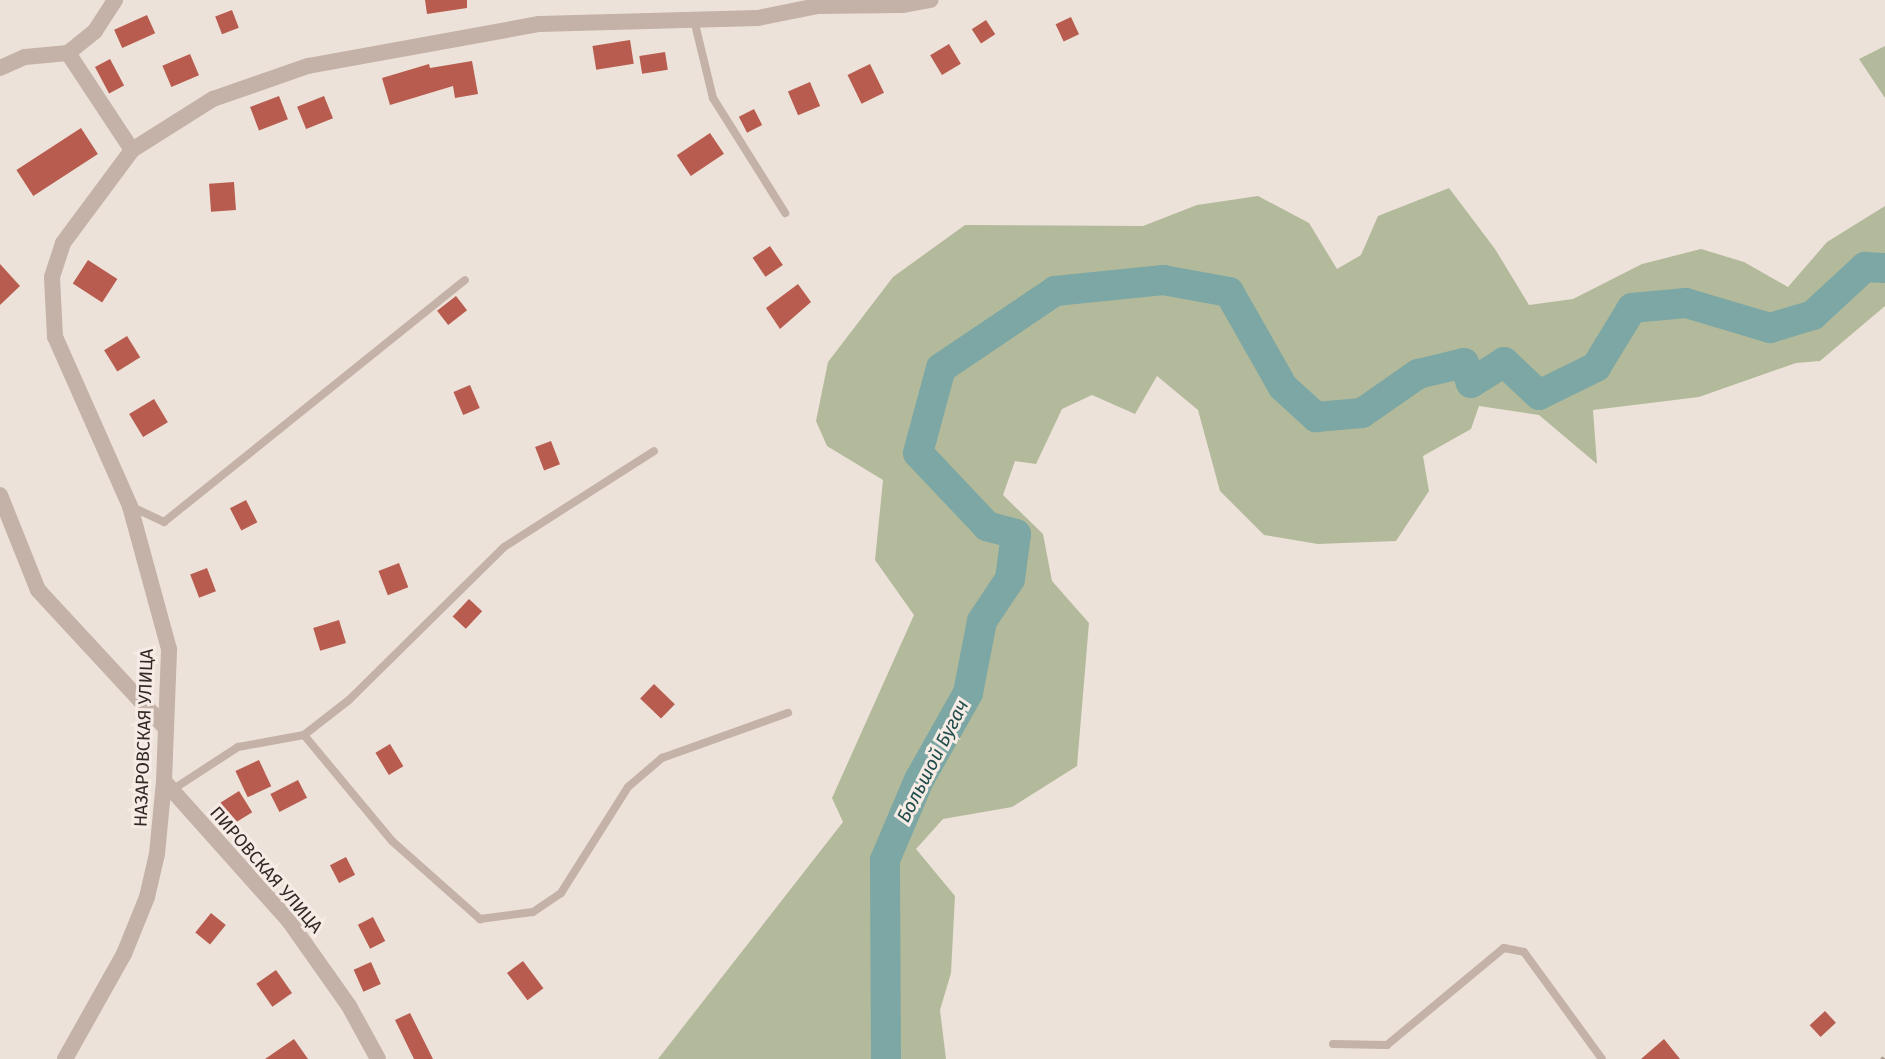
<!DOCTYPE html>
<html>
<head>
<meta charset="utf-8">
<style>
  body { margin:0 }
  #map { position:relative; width:1885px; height:1059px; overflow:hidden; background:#ede2d9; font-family:"Fira Sans",sans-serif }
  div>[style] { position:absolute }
  .green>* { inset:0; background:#b3ba9b }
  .river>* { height:30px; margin:-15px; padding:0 15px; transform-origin:15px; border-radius:15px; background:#7ca7a4 }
  .building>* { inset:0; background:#b75c4e; transform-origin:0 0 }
  .path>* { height:2.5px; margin-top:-1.25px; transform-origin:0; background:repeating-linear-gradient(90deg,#af9b91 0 3.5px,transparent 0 7px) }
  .service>* { height:8px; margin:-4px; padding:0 4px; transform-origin:4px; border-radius:4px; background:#c4b1a7 }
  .minor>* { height:16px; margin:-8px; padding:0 8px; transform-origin:8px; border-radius:8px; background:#c4b1a7 }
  span { translate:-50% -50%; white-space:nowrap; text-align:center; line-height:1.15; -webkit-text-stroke:6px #f6ece5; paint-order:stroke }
  .street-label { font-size:18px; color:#312926 }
  .water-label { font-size:19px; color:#214d4c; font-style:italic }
</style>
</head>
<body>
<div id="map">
  <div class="green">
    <div style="clip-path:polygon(1885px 46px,1885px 98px,1859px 59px)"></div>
    <div style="clip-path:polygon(1449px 188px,1495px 249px,1529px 305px,1573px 299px,1642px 264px,1701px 249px,1744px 262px,1788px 287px,1827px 242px,1885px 206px,1885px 306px,1820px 361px,1796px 363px,1699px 397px,1593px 410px,1597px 464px,1539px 415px,1479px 406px,1471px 429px,1423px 456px,1429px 491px,1396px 541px,1318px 544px,1264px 535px,1220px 491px,1198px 410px,1157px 376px,1135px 414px,1092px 395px,1062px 409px,1036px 464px,1015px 461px,1003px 495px,1043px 534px,1052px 581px,1089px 623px,1077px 766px,1012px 807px,943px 819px,916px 849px,955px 896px,951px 973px,940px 1010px,946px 1059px,658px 1059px,843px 822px,832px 798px,914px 615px,875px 560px,883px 480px,827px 446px,816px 421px,828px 362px,893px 277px,965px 225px,1143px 226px,1197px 205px,1258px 196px,1309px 223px,1337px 269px,1361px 255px,1378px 216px)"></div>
  </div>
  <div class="river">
    <div style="left:886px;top:1059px;width:199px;rotate:-90.3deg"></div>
    <div style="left:885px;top:860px;width:87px;rotate:-67deg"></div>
    <div style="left:919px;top:780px;width:100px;rotate:-60.6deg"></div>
    <div style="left:968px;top:693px;width:73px;rotate:-79deg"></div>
    <div style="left:982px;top:621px;width:50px;rotate:-56.3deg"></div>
    <div style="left:1010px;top:579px;width:45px;rotate:-82.4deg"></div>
    <div style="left:1016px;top:534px;width:30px;rotate:-165deg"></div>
    <div style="left:987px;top:526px;width:100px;rotate:-133.4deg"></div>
    <div style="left:918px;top:453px;width:88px;rotate:-74.9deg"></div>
    <div style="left:941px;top:368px;width:138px;rotate:-34deg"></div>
    <div style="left:1055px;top:291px;width:109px;rotate:-5.8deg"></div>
    <div style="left:1163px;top:280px;width:67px;rotate:10.3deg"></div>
    <div style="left:1229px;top:292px;width:109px;rotate:60.4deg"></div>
    <div style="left:1283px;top:387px;width:45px;rotate:42.3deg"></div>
    <div style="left:1316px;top:417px;width:46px;rotate:-5deg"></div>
    <div style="left:1362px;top:413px;width:68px;rotate:-34.9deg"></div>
    <div style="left:1418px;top:374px;width:47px;rotate:-13.4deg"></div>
    <div style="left:1464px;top:363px;width:21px;rotate:71deg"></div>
    <div style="left:1471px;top:383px;width:39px;rotate:-32deg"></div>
    <div style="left:1504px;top:362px;width:48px;rotate:43.3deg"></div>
    <div style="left:1539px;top:395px;width:64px;rotate:-26.2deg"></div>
    <div style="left:1596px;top:367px;width:69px;rotate:-58.6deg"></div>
    <div style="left:1632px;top:308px;width:54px;rotate:-5.3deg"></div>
    <div style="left:1686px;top:303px;width:88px;rotate:16.6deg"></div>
    <div style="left:1770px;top:328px;width:45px;rotate:-16.8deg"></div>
    <div style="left:1813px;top:315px;width:71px;rotate:-42.7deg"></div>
    <div style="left:1865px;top:267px;width:20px;rotate:3deg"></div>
  </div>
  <div class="building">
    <div style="clip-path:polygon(425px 0,467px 0,467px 8px,427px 14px)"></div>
    <div style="left:232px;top:10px;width:19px;height:18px;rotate:69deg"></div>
    <div style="left:147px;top:15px;width:20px;height:36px;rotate:66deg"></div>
    <div style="left:1071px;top:17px;width:19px;height:17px;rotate:65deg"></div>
    <div style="left:986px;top:20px;width:17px;height:17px;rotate:57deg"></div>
    <div style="left:630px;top:40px;width:24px;height:38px;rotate:81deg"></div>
    <div style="left:949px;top:44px;width:23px;height:22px;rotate:59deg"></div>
    <div style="left:665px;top:52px;width:18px;height:26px;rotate:81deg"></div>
    <div style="left:190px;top:54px;width:23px;height:30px;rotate:67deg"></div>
    <div style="left:110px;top:59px;width:30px;height:17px;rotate:62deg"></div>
    <div style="clip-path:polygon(472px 61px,478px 94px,455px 98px,453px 86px,390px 105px,382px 78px,429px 64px,430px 68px)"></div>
    <div style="left:870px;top:64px;width:32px;height:25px;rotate:64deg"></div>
    <div style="left:810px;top:82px;width:26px;height:24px;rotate:67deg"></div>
    <div style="left:279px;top:96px;width:25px;height:31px;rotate:69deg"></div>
    <div style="left:324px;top:96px;width:24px;height:29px;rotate:68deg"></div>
    <div style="left:754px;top:109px;width:18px;height:17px;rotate:63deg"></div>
    <div style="left:81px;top:128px;width:31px;height:77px;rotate:57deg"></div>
    <div style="left:710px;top:133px;width:25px;height:40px;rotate:56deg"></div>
    <div style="left:234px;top:182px;width:28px;height:25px;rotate:86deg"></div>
    <div style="left:770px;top:246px;width:23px;height:21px;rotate:56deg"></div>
    <div style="left:88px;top:260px;width:35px;height:28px;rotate:33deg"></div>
    <div style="clip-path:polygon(0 264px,20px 286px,0 305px)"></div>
    <div style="clip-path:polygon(798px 284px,811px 302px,780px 329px,766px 308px)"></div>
    <div style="left:456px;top:296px;width:18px;height:24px;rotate:52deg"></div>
    <div style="left:127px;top:336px;width:25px;height:27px;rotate:58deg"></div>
    <div style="left:470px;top:385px;width:25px;height:18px;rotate:67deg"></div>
    <div style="left:154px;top:399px;width:27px;height:29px;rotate:59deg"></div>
    <div style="left:551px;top:441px;width:25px;height:17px;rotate:69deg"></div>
    <div style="left:246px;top:500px;width:25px;height:18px;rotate:63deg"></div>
    <div style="left:399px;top:563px;width:26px;height:22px;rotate:69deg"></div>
    <div style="left:207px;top:568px;width:25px;height:18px;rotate:69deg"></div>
    <div style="left:469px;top:599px;width:18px;height:24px;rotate:43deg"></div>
    <div style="left:339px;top:620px;width:24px;height:27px;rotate:73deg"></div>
    <div style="left:654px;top:684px;width:29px;height:20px;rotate:44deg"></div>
    <div style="left:390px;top:744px;width:26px;height:17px;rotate:59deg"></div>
    <div style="left:259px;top:760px;width:29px;height:26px;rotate:65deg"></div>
    <div style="left:298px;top:780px;width:20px;height:31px;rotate:63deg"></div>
    <div style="left:239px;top:791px;width:25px;height:22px;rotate:58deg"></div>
    <div style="left:346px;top:857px;width:20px;height:18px;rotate:63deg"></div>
    <div style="left:211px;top:913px;width:19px;height:25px;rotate:39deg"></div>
    <div style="left:373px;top:917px;width:27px;height:17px;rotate:63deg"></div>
    <div style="left:523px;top:961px;width:34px;height:20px;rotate:53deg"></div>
    <div style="left:371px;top:962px;width:24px;height:19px;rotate:66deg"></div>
    <div style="left:276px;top:970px;width:28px;height:24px;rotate:55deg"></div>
    <div style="left:1825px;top:1011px;width:16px;height:21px;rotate:47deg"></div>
    <div style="clip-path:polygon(410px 1013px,433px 1059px,414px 1059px,395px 1020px)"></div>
    <div style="clip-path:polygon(294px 1039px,308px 1059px,265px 1059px)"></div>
    <div style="clip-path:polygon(1664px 1039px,1680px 1059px,1641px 1059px)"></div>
  </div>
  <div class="path">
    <div style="left:1881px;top:1059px;width:5px;rotate:-37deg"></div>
  </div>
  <div class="service">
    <div style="left:694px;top:20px;width:80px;rotate:76.3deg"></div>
    <div style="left:713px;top:98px;width:136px;rotate:57.9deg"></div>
    <div style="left:130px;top:506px;width:38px;rotate:25deg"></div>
    <div style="left:164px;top:522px;width:386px;rotate:-38.8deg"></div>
    <div style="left:304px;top:735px;width:138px;rotate:50.3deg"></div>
    <div style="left:392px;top:841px;width:118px;rotate:41.6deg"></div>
    <div style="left:480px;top:919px;width:53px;rotate:-7.5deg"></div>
    <div style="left:533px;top:912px;width:34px;rotate:-34deg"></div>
    <div style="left:561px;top:893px;width:125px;rotate:-57.7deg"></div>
    <div style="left:628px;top:787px;width:45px;rotate:-40.5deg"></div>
    <div style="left:662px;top:758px;width:134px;rotate:-19.7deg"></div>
    <div style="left:172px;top:790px;width:79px;rotate:-33.1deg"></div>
    <div style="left:238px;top:747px;width:67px;rotate:-10.3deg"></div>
    <div style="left:304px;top:735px;width:57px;rotate:-37.9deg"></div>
    <div style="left:349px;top:700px;width:218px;rotate:-44.6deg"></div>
    <div style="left:504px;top:547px;width:178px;rotate:-32.6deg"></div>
    <div style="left:1333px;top:1044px;width:54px;rotate:1.1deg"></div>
    <div style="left:1387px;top:1045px;width:152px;rotate:-39.7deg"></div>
    <div style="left:1504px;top:948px;width:20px;rotate:11deg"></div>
    <div style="left:1524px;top:952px;width:132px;rotate:53.9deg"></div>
  </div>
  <div class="minor">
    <div style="left:68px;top:53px;width:35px;rotate:-39deg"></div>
    <div style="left:95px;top:31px;width:37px;rotate:-57deg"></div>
    <div style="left:0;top:68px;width:27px;rotate:-24deg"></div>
    <div style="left:25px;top:57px;width:43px;rotate:-5.3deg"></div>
    <div style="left:68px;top:53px;width:116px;rotate:56.6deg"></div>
    <div style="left:0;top:495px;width:102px;rotate:68.2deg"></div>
    <div style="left:38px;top:590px;width:185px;rotate:47.2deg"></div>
    <div style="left:164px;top:781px;width:188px;rotate:48.2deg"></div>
    <div style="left:289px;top:921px;width:104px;rotate:54.8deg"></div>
    <div style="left:349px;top:1006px;width:60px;rotate:61.3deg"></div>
    <div style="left:65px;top:1059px;width:120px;rotate:-60.7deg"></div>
    <div style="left:124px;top:954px;width:61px;rotate:-68deg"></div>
    <div style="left:147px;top:897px;width:44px;rotate:-76.9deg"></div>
    <div style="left:157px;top:854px;width:73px;rotate:-84.5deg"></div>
    <div style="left:164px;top:781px;width:132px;rotate:-87.8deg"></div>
    <div style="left:169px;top:649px;width:148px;rotate:-105.3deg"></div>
    <div style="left:130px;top:506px;width:185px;rotate:-113.9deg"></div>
    <div style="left:55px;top:337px;width:60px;rotate:-92.9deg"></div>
    <div style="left:52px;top:277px;width:36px;rotate:-72deg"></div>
    <div style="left:63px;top:243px;width:116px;rotate:-53.4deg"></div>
    <div style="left:132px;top:150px;width:96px;rotate:-32.2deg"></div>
    <div style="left:213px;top:99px;width:101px;rotate:-19.2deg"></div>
    <div style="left:308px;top:66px;width:235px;rotate:-10.3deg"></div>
    <div style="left:539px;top:24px;width:219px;rotate:-1.6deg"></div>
    <div style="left:758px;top:18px;width:60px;rotate:-11.5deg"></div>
    <div style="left:817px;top:6px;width:85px;rotate:-0.7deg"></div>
    <div style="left:902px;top:5px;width:29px;rotate:-10deg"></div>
  </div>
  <div class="street-label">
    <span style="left:144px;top:738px;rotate:-88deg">НАЗАРОВСКАЯ УЛИЦА</span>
    <span style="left:266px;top:870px;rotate:49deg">ПИРОВСКАЯ УЛИЦА</span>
  </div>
  <div class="water-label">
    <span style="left:933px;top:761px;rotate:-63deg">Большой Бугач</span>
  </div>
</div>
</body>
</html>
